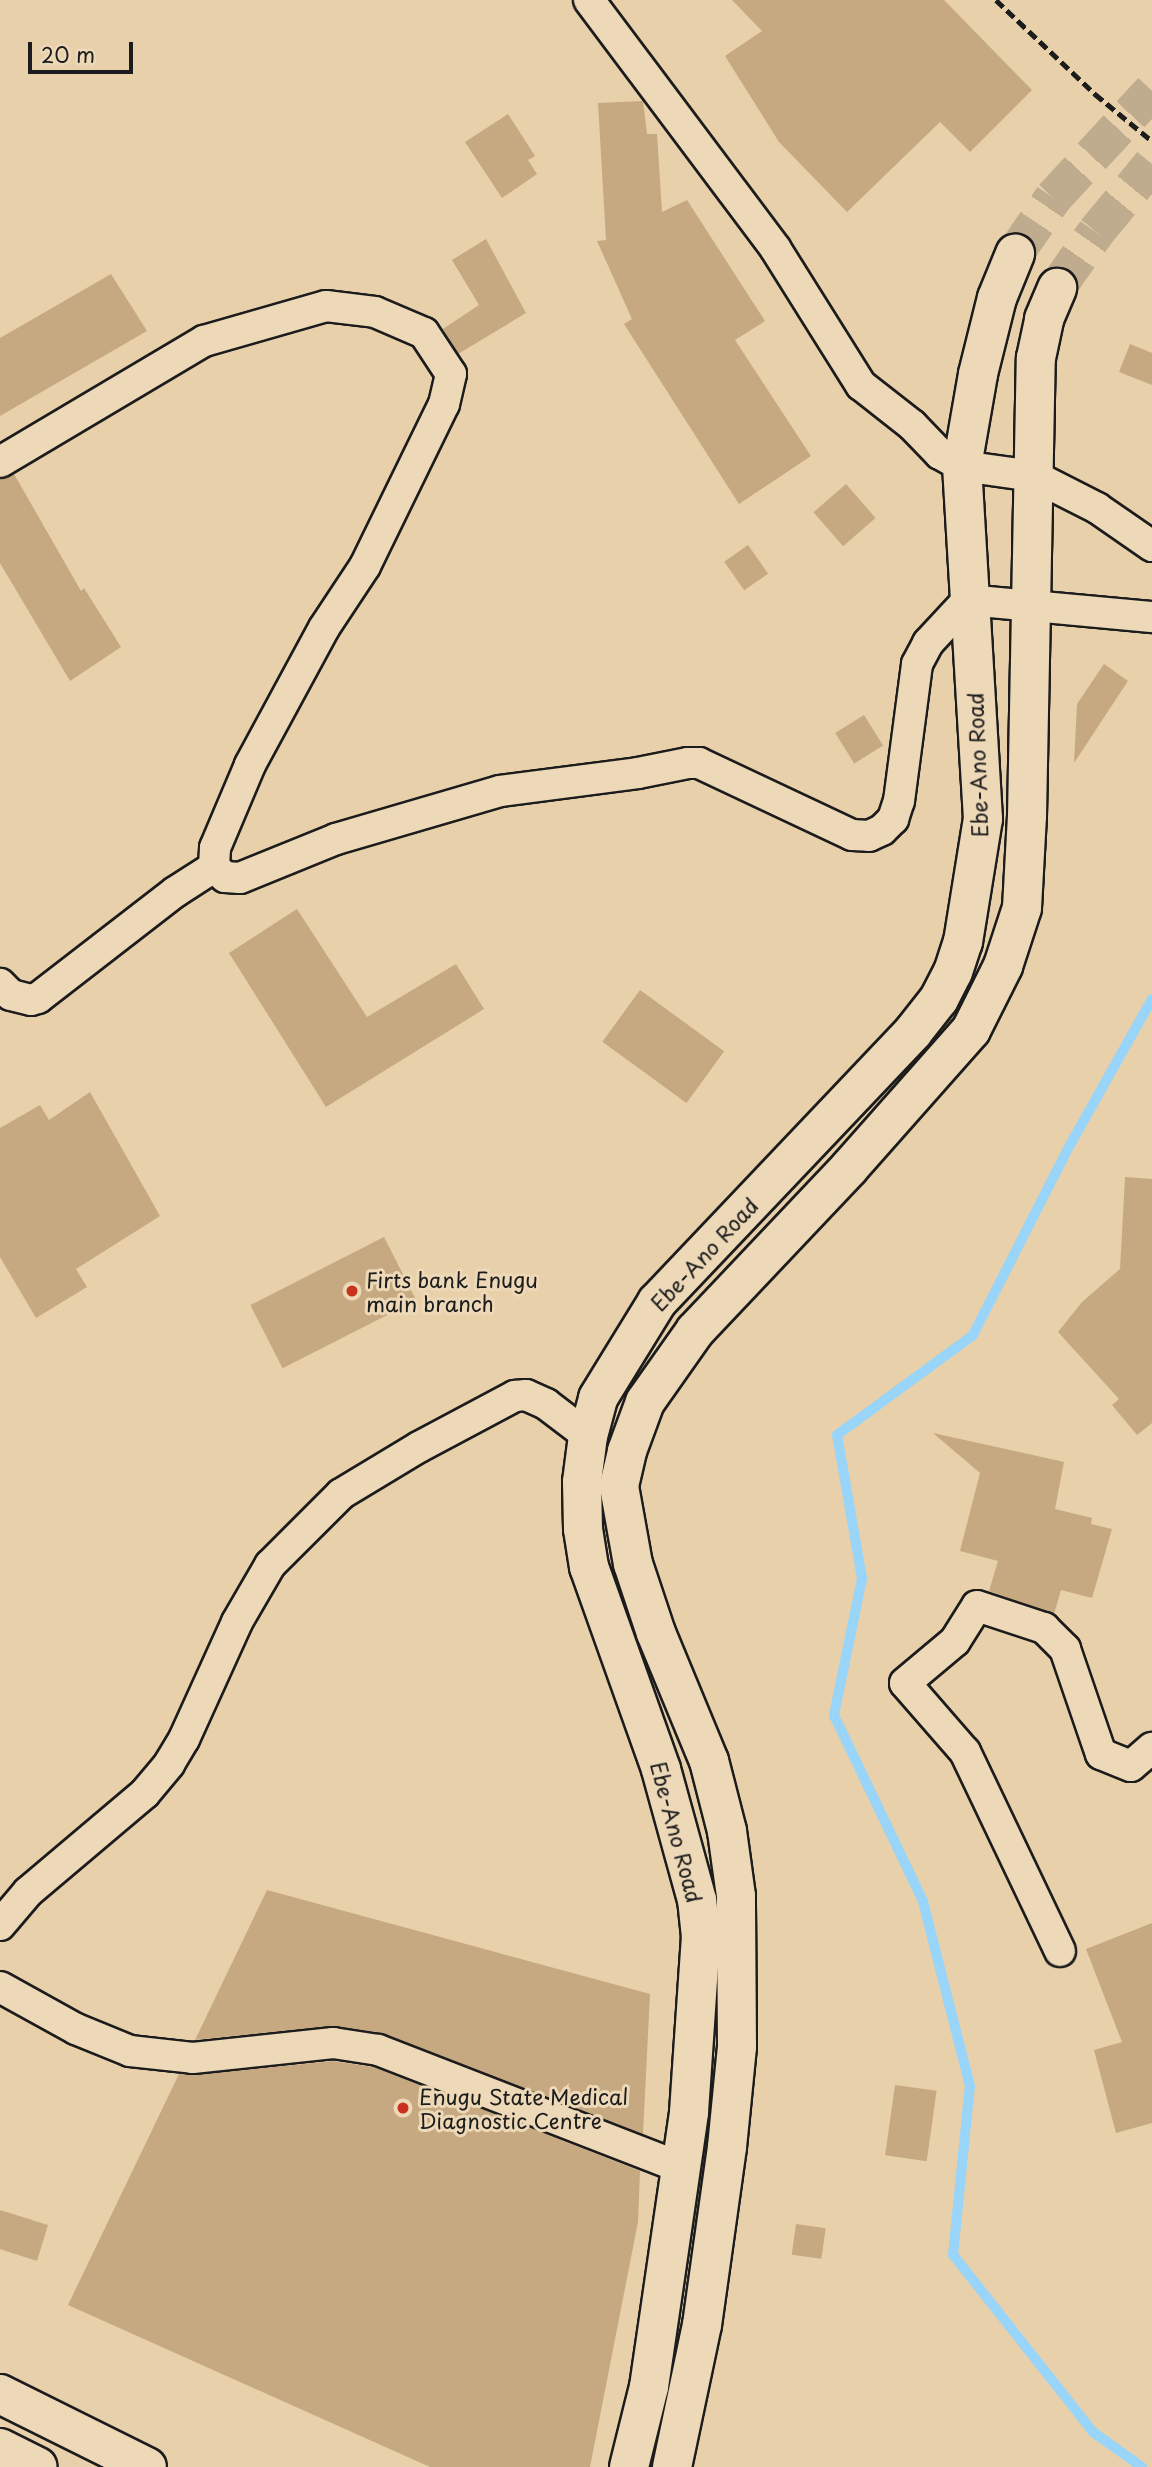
<!DOCTYPE html>
<html>
<head>
<meta charset="utf-8">
<style>
  body { margin:0 }
  #map { position:relative; width:1152px; height:2467px; overflow:hidden; background:#e8d0ab; font-family:"Playpen Sans",sans-serif }
  div>[style] { position:absolute }
  .stream>* { height:10px; margin:-5px; padding:0 5px; transform-origin:5px; border-radius:5px; background:#98d5f9 }
  .building>* { inset:0; background:#c6a981; transform-origin:0 0 }
  .secondary-tunnel>* { height:38px; margin-top:-19px; transform-origin:0; background:repeating-linear-gradient(90deg,#bfac8e 0 38px,transparent 0 57px) }
  .roads { filter:drop-shadow(2px 0 #1c1c1c) drop-shadow(-2px 0 #1c1c1c) drop-shadow(0 2px #1c1c1c) drop-shadow(0 -2px #1c1c1c) }
  .street>* { height:30px; margin:-15px; padding:0 15px; transform-origin:15px; border-radius:15px; background:#edd8b7 }
  .secondary>* { height:38px; margin:-19px; padding:0 19px; transform-origin:19px; border-radius:19px; background:#edd8b7 }
  .primary>* { height:38px; margin:-19px; padding:0 19px; transform-origin:19px; border-radius:19px; background:#edd8b7 }
  .rail>* { height:5px; margin-top:-2.5px; transform-origin:0; background:repeating-linear-gradient(90deg,#1c1c1c 0 10px,transparent 0 15px) }
  .dots>* { width:19px; height:19px; translate:-50% -50%; box-sizing:border-box; border:4px solid #edd8b7; border-radius:50% }
  span { translate:-50% -50%; white-space:nowrap; text-align:center; line-height:1.15; -webkit-text-stroke:6px #edd8b7; paint-order:stroke }
  .street-label { font-size:21px; color:#1c1c1c }
  .poi-label { font-size:21px; color:#1c1c1c }
  .left { translate:0 -50%; text-align:left }
  .scale { position:absolute; left:28px; top:42px; width:105px; height:32px; box-sizing:border-box; border:4px solid #1c1c1c; border-top:0; padding-left:9px; font-size:21px; line-height:24px; white-space:nowrap; color:#1c1c1c; -webkit-text-stroke:5px #edd8b7; paint-order:stroke }
</style>
</head>
<body>
<div id="map">
  <div class="stream">
    <div style="left:1142px;top:2467px;width:60px;rotate:-144.5deg"></div>
    <div style="left:1093px;top:2432px;width:226px;rotate:-128.3deg"></div>
    <div style="left:953px;top:2255px;width:170px;rotate:-84.3deg"></div>
    <div style="left:970px;top:2086px;width:191px;rotate:-104.3deg"></div>
    <div style="left:923px;top:1901px;width:206px;rotate:-115.6deg"></div>
    <div style="left:834px;top:1715px;width:140px;rotate:-78.4deg"></div>
    <div style="left:862px;top:1578px;width:145px;rotate:-99.9deg"></div>
    <div style="left:837px;top:1435px;width:169px;rotate:-36.3deg"></div>
    <div style="left:973px;top:1335px;width:213px;rotate:-63deg"></div>
    <div style="left:1070px;top:1145px;width:167px;rotate:-60.7deg"></div>
  </div>
  <div class="building">
    <div style="clip-path:polygon(732px 0,944px 0,1032px 90px,970px 152px,940px 122px,847px 212px,779px 142px,725px 56px,762px 31px)"></div>
    <div style="clip-path:polygon(643px 101px,647px 134px,657px 134px,662px 212px,687px 200px,765px 321px,735px 340px,811px 456px,739px 504px,624px 324px,632px 319px,597px 241px,606px 240px,598px 103px)"></div>
    <div style="clip-path:polygon(508px 114px,535px 156px,528px 160px,537px 174px,502px 198px,465px 142px)"></div>
    <div style="clip-path:polygon(486px 239px,526px 313px,458px 354px,443px 329px,479px 305px,452px 260px)"></div>
    <div style="clip-path:polygon(111px 274px,147px 331px,0 416px,0 338px)"></div>
    <div style="clip-path:polygon(1130px 344px,1152px 353px,1152px 385px,1119px 372px)"></div>
    <div style="clip-path:polygon(14px 474px,81px 591px,84px 588px,121px 647px,70px 681px,0 563px,0 479px)"></div>
    <div style="left:846px;top:484px;width:45px;height:43px;rotate:49deg"></div>
    <div style="left:748px;top:545px;width:35px;height:29px;rotate:55deg"></div>
    <div style="clip-path:polygon(1104px 664px,1128px 681px,1074px 763px,1077px 704px)"></div>
    <div style="left:864px;top:715px;width:36px;height:34px;rotate:58deg"></div>
    <div style="clip-path:polygon(297px 909px,367px 1017px,456px 964px,484px 1009px,326px 1107px,229px 953px)"></div>
    <div style="left:640px;top:990px;width:104px;height:64px;rotate:36deg"></div>
    <div style="clip-path:polygon(90px 1092px,160px 1216px,76px 1269px,87px 1287px,36px 1318px,0 1257px,0 1128px,40px 1105px,49px 1120px)"></div>
    <div style="clip-path:polygon(1125px 1177px,1152px 1179px,1152px 1423px,1137px 1435px,1112px 1405px,1119px 1399px,1058px 1332px,1082px 1302px,1120px 1269px)"></div>
    <div style="left:384px;top:1237px;width:71px;height:150px;rotate:63deg"></div>
    <div style="clip-path:polygon(933px 1433px,1064px 1462px,1055px 1509px,1092px 1518px,1091px 1524px,1112px 1529px,1092px 1598px,1061px 1590px,1054px 1614px,989px 1591px,998px 1561px,960px 1551px,980px 1473px)"></div>
    <div style="clip-path:polygon(267px 1890px,650px 1994px,643px 2134px,381px 2033px,331px 2026px,195px 2040px)"></div>
    <div style="clip-path:polygon(1152px 1923px,1152px 2123px,1116px 2133px,1094px 2050px,1122px 2042px,1086px 1949px)"></div>
    <div style="clip-path:polygon(333px 2061px,373px 2067px,640px 2171px,638px 2222px,590px 2467px,430px 2467px,68px 2305px,179px 2074px,195px 2075px)"></div>
    <div style="left:895px;top:2085px;width:42px;height:71px;rotate:8deg"></div>
    <div style="clip-path:polygon(0 2210px,48px 2225px,37px 2261px,0 2249px)"></div>
    <div style="left:796px;top:2224px;width:30px;height:31px;rotate:8deg"></div>
  </div>
  <div class="secondary-tunnel">
    <div style="left:1015px;top:254px;width:68px;rotate:-55.8deg"></div>
    <div style="left:1053px;top:198px;width:146px;rotate:-47.2deg"></div>
    <div style="left:1057px;top:288px;width:68px;rotate:-55.1deg"></div>
    <div style="left:1096px;top:232px;width:88px;rotate:-50.5deg"></div>
  </div>
  <div class="roads">
    <div class="street">
      <div style="left:589px;top:0;width:310px;rotate:53.1deg"></div>
      <div style="left:775px;top:248px;width:162px;rotate:57.9deg"></div>
      <div style="left:861px;top:385px;width:65px;rotate:38.1deg"></div>
      <div style="left:912px;top:425px;width:40px;rotate:46deg"></div>
      <div style="left:940px;top:454px;width:25px;rotate:29deg"></div>
      <div style="left:962px;top:466px;width:73px;rotate:7.9deg"></div>
      <div style="left:1034px;top:476px;width:71px;rotate:26.9deg"></div>
      <div style="left:1097px;top:508px;width:67px;rotate:34.6deg"></div>
      <div style="left:0;top:462px;width:237px;rotate:-30.7deg"></div>
      <div style="left:204px;top:341px;width:127px;rotate:-16deg"></div>
      <div style="left:326px;top:306px;width:49px;rotate:7deg"></div>
      <div style="left:375px;top:312px;width:53px;rotate:23.2deg"></div>
      <div style="left:424px;top:333px;width:49px;rotate:56.6deg"></div>
      <div style="left:451px;top:374px;width:31px;rotate:103deg"></div>
      <div style="left:444px;top:404px;width:180px;rotate:116deg"></div>
      <div style="left:365px;top:566px;width:74px;rotate:123.5deg"></div>
      <div style="left:324px;top:628px;width:156px;rotate:118.4deg"></div>
      <div style="left:250px;top:765px;width:90px;rotate:112.9deg"></div>
      <div style="left:215px;top:848px;width:19px;rotate:93deg"></div>
      <div style="left:214px;top:867px;width:46px;rotate:147.3deg"></div>
      <div style="left:175px;top:892px;width:173px;rotate:142.3deg"></div>
      <div style="left:38px;top:998px;width:7px;rotate:164deg"></div>
      <div style="left:31px;top:1000px;width:21px;rotate:-166deg"></div>
      <div style="left:11px;top:995px;width:16px;rotate:-135deg"></div>
      <div style="left:214px;top:867px;width:15px;rotate:42deg"></div>
      <div style="left:225px;top:877px;width:15px;rotate:4deg"></div>
      <div style="left:240px;top:878px;width:104px;rotate:-22.1deg"></div>
      <div style="left:336px;top:839px;width:171px;rotate:-16.3deg"></div>
      <div style="left:500px;top:791px;width:139px;rotate:-7.4deg"></div>
      <div style="left:638px;top:773px;width:51px;rotate:-11.3deg"></div>
      <div style="left:688px;top:763px;width:11px"></div>
      <div style="left:699px;top:763px;width:169px;rotate:25.2deg"></div>
      <div style="left:852px;top:835px;width:17px;rotate:3deg"></div>
      <div style="left:869px;top:836px;width:14px;rotate:-25deg"></div>
      <div style="left:882px;top:830px;width:16px;rotate:-45deg"></div>
      <div style="left:893px;top:819px;width:19px;rotate:-72deg"></div>
      <div style="left:899px;top:801px;width:138px;rotate:-82.5deg"></div>
      <div style="left:917px;top:664px;width:24px;rotate:-62deg"></div>
      <div style="left:928px;top:643px;width:59px;rotate:-47.1deg"></div>
      <div style="left:968px;top:600px;width:185px;rotate:5.3deg"></div>
      <div style="left:0;top:1925px;width:43px;rotate:-49.7deg"></div>
      <div style="left:28px;top:1892px;width:153px;rotate:-40.2deg"></div>
      <div style="left:145px;top:1793px;width:38px;rotate:-50deg"></div>
      <div style="left:169px;top:1764px;width:29px;rotate:-59deg"></div>
      <div style="left:184px;top:1739px;width:128px;rotate:-65.6deg"></div>
      <div style="left:237px;top:1622px;width:66px;rotate:-59.9deg"></div>
      <div style="left:270px;top:1565px;width:100px;rotate:-45deg"></div>
      <div style="left:341px;top:1494px;width:91px;rotate:-31.1deg"></div>
      <div style="left:419px;top:1447px;width:109px;rotate:-28deg"></div>
      <div style="left:515px;top:1396px;width:11px;rotate:-5deg"></div>
      <div style="left:526px;top:1395px;width:22px;rotate:24deg"></div>
      <div style="left:546px;top:1404px;width:53px;rotate:37.3deg"></div>
      <div style="left:1060px;top:1951px;width:221px;rotate:-115.5deg"></div>
      <div style="left:965px;top:1752px;width:91px;rotate:-131deg"></div>
      <div style="left:905px;top:1683px;width:65px;rotate:-40deg"></div>
      <div style="left:955px;top:1641px;width:41px;rotate:-57.8deg"></div>
      <div style="left:977px;top:1606px;width:71px;rotate:18.2deg"></div>
      <div style="left:1044px;top:1628px;width:30px;rotate:45deg"></div>
      <div style="left:1065px;top:1649px;width:111px;rotate:71.1deg"></div>
      <div style="left:1101px;top:1754px;width:32px;rotate:22deg"></div>
      <div style="left:1131px;top:1766px;width:28px;rotate:-41deg"></div>
      <div style="left:0;top:1987px;width:87px;rotate:28.9deg"></div>
      <div style="left:76px;top:2029px;width:58px;rotate:22.2deg"></div>
      <div style="left:130px;top:2051px;width:63px;rotate:6.3deg"></div>
      <div style="left:193px;top:2058px;width:141px;rotate:-6.1deg"></div>
      <div style="left:333px;top:2043px;width:46px;rotate:8.8deg"></div>
      <div style="left:378px;top:2050px;width:323px;rotate:21.2deg"></div>
    </div>
    <div class="secondary">
      <div style="left:629px;top:2467px;width:82px;rotate:-76deg"></div>
      <div style="left:649px;top:2387px;width:278px;rotate:-81.7deg"></div>
      <div style="left:689px;top:2112px;width:175px;rotate:-86.1deg"></div>
      <div style="left:701px;top:1937px;width:37px;rotate:-96deg"></div>
      <div style="left:697px;top:1900px;width:136px;rotate:-105.4deg"></div>
      <div style="left:661px;top:1769px;width:214px;rotate:-109.6deg"></div>
      <div style="left:589px;top:1567px;width:38px;rotate:-99deg"></div>
      <div style="left:583px;top:1529px;width:47px;rotate:-91.2deg"></div>
      <div style="left:582px;top:1482px;width:46px;rotate:-82.6deg"></div>
      <div style="left:588px;top:1436px;width:39px;rotate:-75deg"></div>
      <div style="left:598px;top:1398px;width:113px;rotate:-58.4deg"></div>
      <div style="left:657px;top:1302px;width:372px;rotate:-46.5deg"></div>
      <div style="left:913px;top:1032px;width:42px;rotate:-51.8deg"></div>
      <div style="left:939px;top:999px;width:30px;rotate:-63deg"></div>
      <div style="left:953px;top:972px;width:32px;rotate:-72deg"></div>
      <div style="left:963px;top:942px;width:125px;rotate:-80.8deg"></div>
      <div style="left:983px;top:819px;width:354px;rotate:-93.4deg"></div>
      <div style="left:962px;top:466px;width:93px;rotate:-80.1deg"></div>
      <div style="left:978px;top:374px;width:78px;rotate:-76deg"></div>
      <div style="left:997px;top:298px;width:48px;rotate:-67.8deg"></div>
      <div style="left:672px;top:2467px;width:145px;rotate:-78.1deg"></div>
      <div style="left:702px;top:2325px;width:180px;rotate:-82deg"></div>
      <div style="left:727px;top:2147px;width:100px;rotate:-84.3deg"></div>
      <div style="left:737px;top:2047px;width:151px;rotate:-90.4deg"></div>
      <div style="left:736px;top:1896px;width:66px;rotate:-97.9deg"></div>
      <div style="left:727px;top:1831px;width:72px;rotate:-104.4deg"></div>
      <div style="left:709px;top:1761px;width:139px;rotate:-112.5deg"></div>
      <div style="left:656px;top:1633px;width:73px;rotate:-108.4deg"></div>
      <div style="left:633px;top:1564px;width:79px;rotate:-100.2deg"></div>
      <div style="left:619px;top:1486px;width:36px;rotate:-77deg"></div>
      <div style="left:627px;top:1451px;width:52px;rotate:-69.8deg"></div>
      <div style="left:645px;top:1402px;width:87px;rotate:-54.8deg"></div>
      <div style="left:695px;top:1331px;width:224px;rotate:-46.6deg"></div>
      <div style="left:849px;top:1168px;width:184px;rotate:-48.5deg"></div>
      <div style="left:971px;top:1030px;width:72px;rotate:-63.4deg"></div>
      <div style="left:1003px;top:966px;width:61px;rotate:-71.9deg"></div>
      <div style="left:1022px;top:908px;width:92px;rotate:-86.9deg"></div>
      <div style="left:1027px;top:816px;width:458px;rotate:-88.9deg"></div>
      <div style="left:1036px;top:358px;width:40px;rotate:-78deg"></div>
      <div style="left:1044px;top:319px;width:34px;rotate:-67deg"></div>
    </div>
    <div class="primary">
      <div style="left:0;top:2394px;width:164px;rotate:26.4deg"></div>
      <div style="left:0;top:2448px;width:42px;rotate:26.6deg"></div>
    </div>
  </div>
  <div class="rail">
    <div style="left:996px;top:0;width:137px;rotate:43.5deg"></div>
    <div style="left:1095px;top:94px;width:74px;rotate:39.5deg"></div>
  </div>
  <div class="dots">
    <div style="left:352px;top:1291px;background:#c8321e"></div>
    <div style="left:403px;top:2108px;background:#c8321e"></div>
  </div>
  <div class="street-label">
    <span style="left:977px;top:765px;rotate:-92deg">Ebe-Ano Road</span>
    <span style="left:704px;top:1254px;rotate:-47deg">Ebe-Ano Road</span>
    <span style="left:677px;top:1832px;rotate:75deg">Ebe-Ano Road</span>
  </div>
  <div class="poi-label">
    <span class="left" style="left:366px;top:1291px">Firts bank Enugu<br>main branch</span>
    <span class="left" style="left:419px;top:2108px">Enugu State Medical<br>Diagnostic Centre</span>
  </div>
  <div class="scale">20 m</div>
</div>
</body>
</html>
